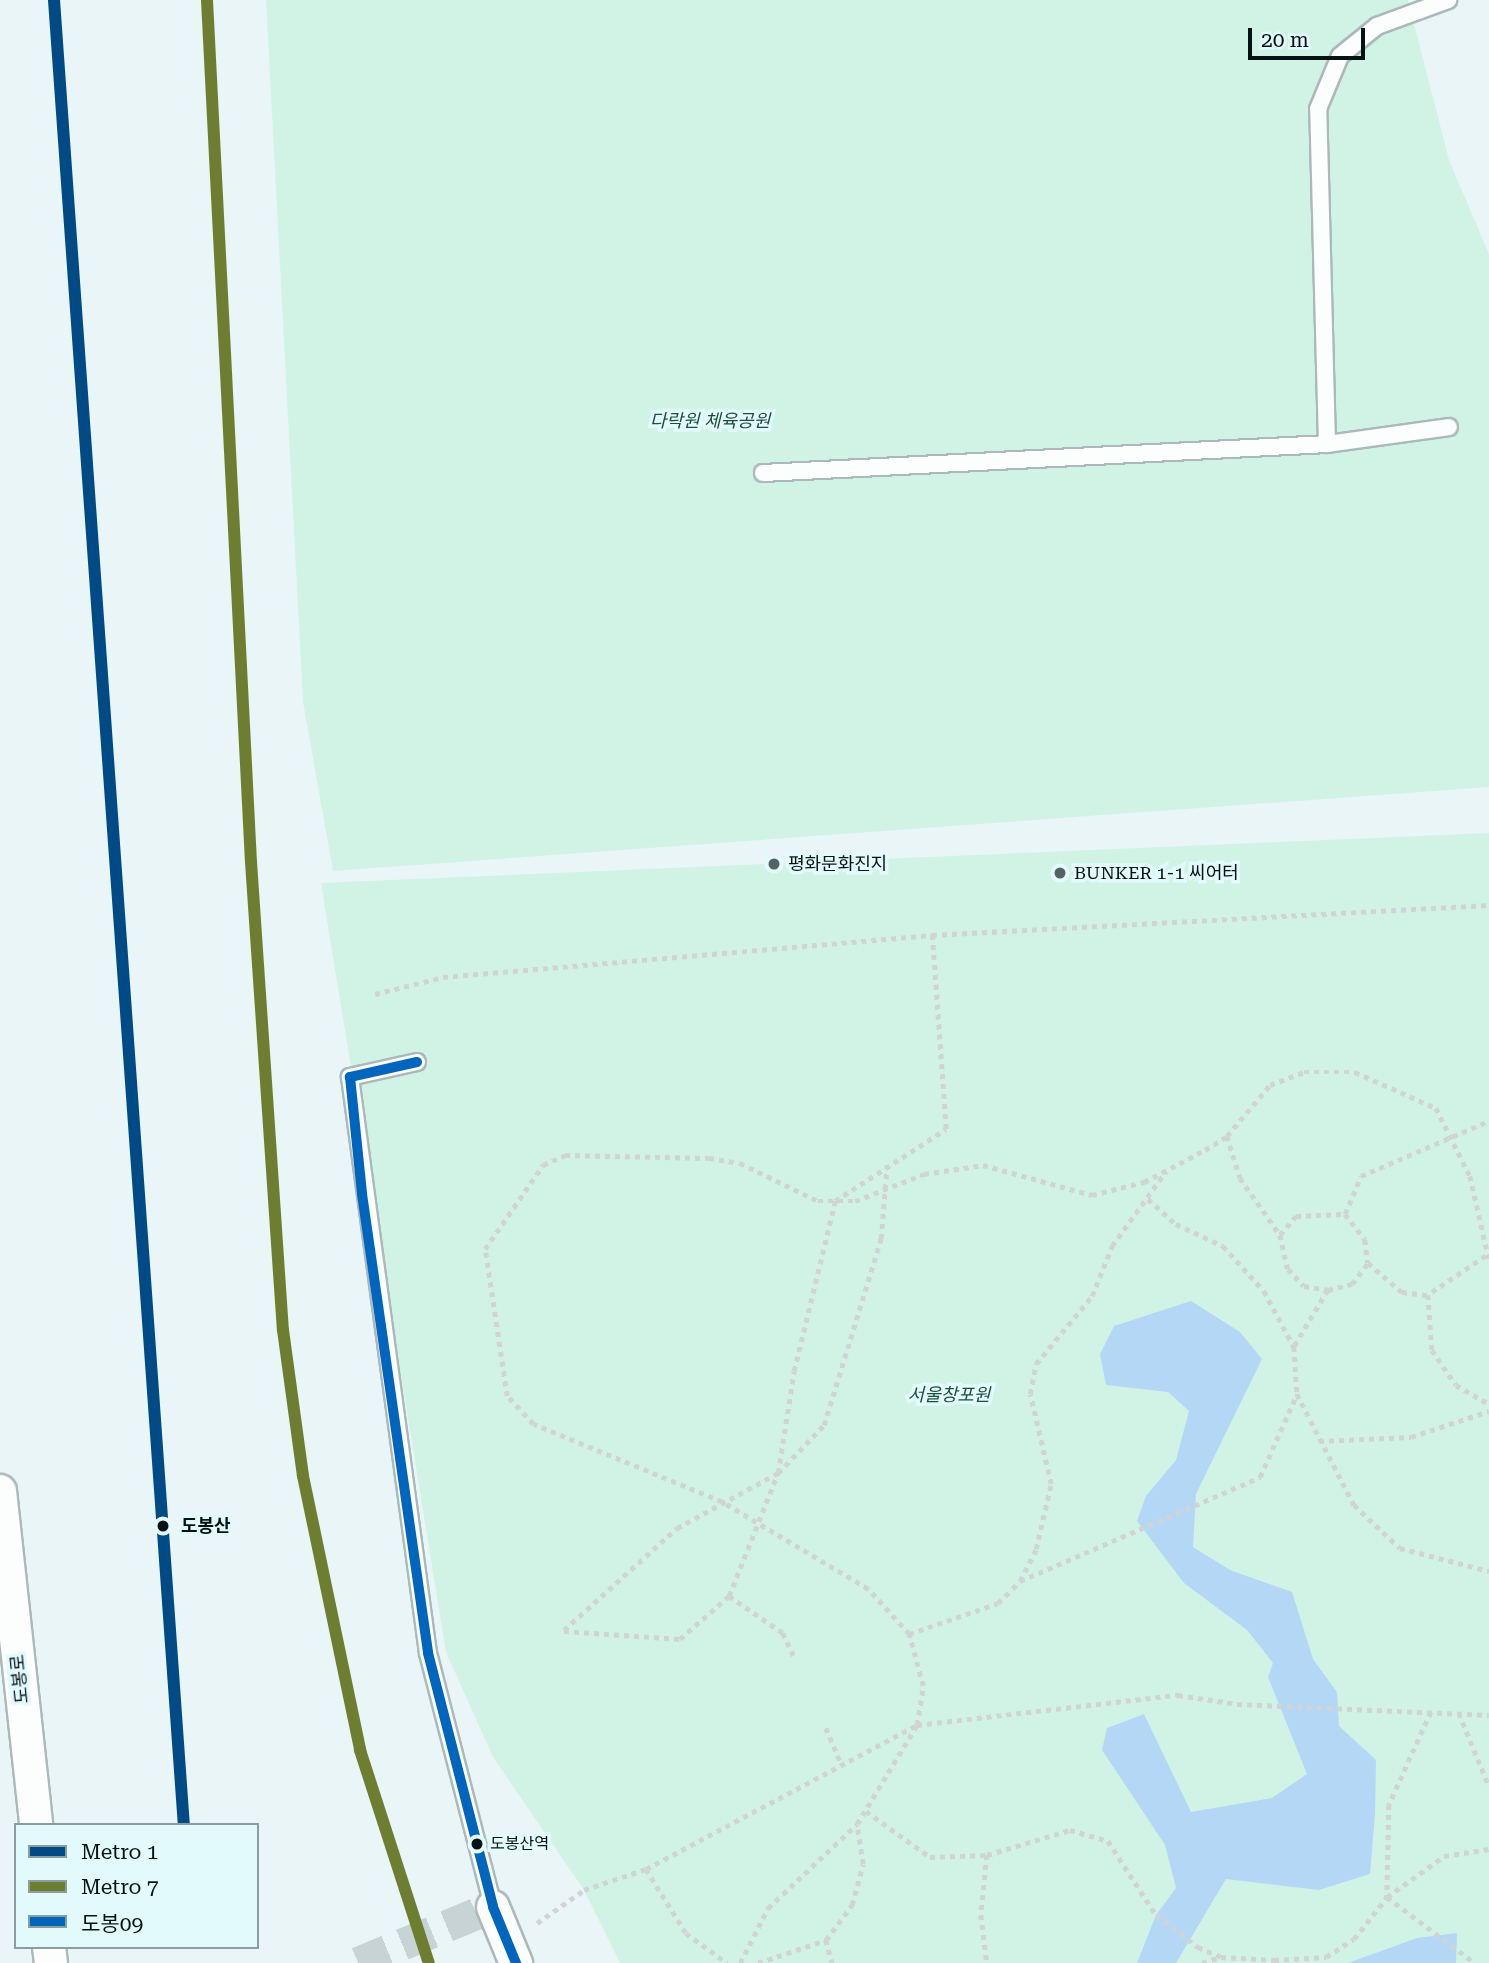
<!DOCTYPE html>
<html>
<head>
<meta charset="utf-8">
<style>
  body { margin:0 }
  #map { position:relative; width:1489px; height:1963px; overflow:hidden; background:#e9f5f7; font-family:"Roboto Serif","Noto Sans KR",serif }
  div>[style] { position:absolute }
  .green>* { inset:0; background:#d1f3e6 }
  .water>* { inset:0; background:#b5d7f6 }
  .minor-tunnel>* { height:32px; margin-top:-16px; transform-origin:0; background:repeating-linear-gradient(90deg,#c7d3d5 0 32px,transparent 0 48px) }
  .path>* { height:4.5px; margin-top:-2.25px; transform-origin:0; background:repeating-linear-gradient(90deg,#d0d4d4 0 5px,transparent 0 10px) }
  .roads { filter:drop-shadow(2px 0 #acb8ba) drop-shadow(-2px 0 #acb8ba) drop-shadow(0 2px #acb8ba) drop-shadow(0 -2px #acb8ba) }
  .service>* { height:16px; margin:-8px; padding:0 8px; transform-origin:8px; border-radius:8px; background:#fcfefe }
  .minor>* { height:32px; margin:-16px; padding:0 16px; transform-origin:16px; border-radius:16px; background:#fcfefe }
  .bus-1>* { height:10px; margin:-5px; padding:0 5px; transform-origin:5px; border-radius:5px; background:#0065bd }
  .metro-1>* { height:12px; margin:-6px; padding:0 6px; transform-origin:6px; border-radius:6px; background:#004a85 }
  .metro-2>* { height:12px; margin:-6px; padding:0 6px; transform-origin:6px; border-radius:6px; background:#6e7e31 }
  .dots>* { width:19px; height:19px; translate:-50% -50%; box-sizing:border-box; border:4px solid #e3fafd; border-radius:50% }
  span { translate:-50% -50%; white-space:nowrap; text-align:center; line-height:1.15; -webkit-text-stroke:7px #e3fafd; paint-order:stroke }
  .bus-label { font-size:16px; color:#051315 }
  .left { translate:0 -50%; text-align:left }
  .park-label { font-size:18px; color:#1d4e3a; font-style:italic }
  .poi-label { font-size:18px; color:#051315 }
  .stop-label { font-size:18px; color:#051315; font-weight:700 }
  .street-label { font-size:18px; color:#051315 }
  .legend { position:absolute; left:14px; top:1823px; width:245px; height:126px; box-sizing:border-box; background:#e3fafd; border:2px solid #8a9ea0; margin:0; padding:9px 12px; list-style:none; font-size:21px; color:#051315 }
  .legend li { display:flex; align-items:center; gap:14px; height:35px }
  .legend b { width:35px; border:2px solid #8a9ea0 }
  .scale { position:absolute; left:1248px; top:28px; width:117px; height:32px; box-sizing:border-box; border:4px solid #051315; border-top:0; padding-left:9px; font-size:21px; line-height:24px; white-space:nowrap; color:#051315; -webkit-text-stroke:5px #e3fafd; paint-order:stroke }
</style>
</head>
<body>
<div id="map">
  <div class="green">
    <div style="clip-path:polygon(266px 0,1408px 0,1449px 160px,1489px 254px,1489px 787px,333px 871px,303px 702px)"></div>
    <div style="clip-path:polygon(1489px 833px,1489px 1963px,620px 1963px,584px 1890px,493px 1757px,446px 1652px,321px 883px)"></div>
  </div>
  <div class="water">
    <div style="clip-path:polygon(1191px 1301px,1240px 1332px,1262px 1359px,1196px 1494px,1193px 1547px,1230px 1570px,1292px 1592px,1313px 1659px,1337px 1692px,1339px 1726px,1376px 1760px,1375px 1815px,1370px 1874px,1319px 1890px,1226px 1879px,1176px 1963px,1137px 1963px,1156px 1915px,1176px 1888px,1165px 1845px,1102px 1750px,1107px 1728px,1144px 1714px,1191px 1812px,1272px 1798px,1307px 1774px,1268px 1677px,1273px 1663px,1247px 1630px,1184px 1583px,1137px 1521px,1146px 1496px,1176px 1460px,1189px 1411px,1168px 1392px,1106px 1385px,1100px 1354px,1114px 1326px)"></div>
    <div style="clip-path:polygon(1457px 1933px,1456px 1963px,1348px 1963px,1417px 1938px)"></div>
  </div>
  <div class="minor-tunnel">
    <div style="left:358px;top:1963px;width:146px;rotate:-22.5deg"></div>
  </div>
  <div class="path">
    <div style="left:375px;top:994px;width:70px;rotate:-14deg"></div>
    <div style="left:443px;top:977px;width:491px;rotate:-4.9deg"></div>
    <div style="left:1227px;top:1136px;width:44px;rotate:72.8deg"></div>
    <div style="left:1240px;top:1178px;width:70px;rotate:54.9deg"></div>
    <div style="left:1280px;top:1235px;width:35px;rotate:77deg"></div>
    <div style="left:1288px;top:1269px;width:23px;rotate:47deg"></div>
    <div style="left:1304px;top:1286px;width:24px;rotate:9deg"></div>
    <div style="left:1328px;top:1290px;width:66px;rotate:120.8deg"></div>
    <div style="left:1294px;top:1347px;width:47px;rotate:86.3deg"></div>
    <div style="left:1297px;top:1394px;width:125px;rotate:62.8deg"></div>
    <div style="left:1354px;top:1505px;width:63px;rotate:43.1deg"></div>
    <div style="left:1400px;top:1548px;width:92px;rotate:14.5deg"></div>
    <div style="left:1148px;top:1199px;width:38px;rotate:42deg"></div>
    <div style="left:1176px;top:1224px;width:52px;rotate:25.1deg"></div>
    <div style="left:1223px;top:1246px;width:61px;rotate:47.7deg"></div>
    <div style="left:1264px;top:1291px;width:64px;rotate:61.8deg"></div>
    <div style="left:1345px;top:1214px;width:33px;rotate:52deg"></div>
    <div style="left:1365px;top:1240px;width:23px;rotate:83deg"></div>
    <div style="left:1368px;top:1263px;width:45px;rotate:40.5deg"></div>
    <div style="left:1402px;top:1292px;width:26px;rotate:7deg"></div>
    <div style="left:1280px;top:1235px;width:25px;rotate:-50deg"></div>
    <div style="left:1296px;top:1216px;width:49px;rotate:-2.3deg"></div>
    <div style="left:1345px;top:1214px;width:41px;rotate:-67.2deg"></div>
    <div style="left:1361px;top:1176px;width:139px;rotate:-23.3deg"></div>
    <div style="left:1486px;top:1256px;width:70px;rotate:146.1deg"></div>
    <div style="left:1428px;top:1295px;width:55px;rotate:85.8deg"></div>
    <div style="left:1432px;top:1350px;width:42px;rotate:55.6deg"></div>
    <div style="left:1456px;top:1385px;width:38px;rotate:30deg"></div>
    <div style="left:1328px;top:1290px;width:25px;rotate:-14deg"></div>
    <div style="left:1352px;top:1284px;width:26px;rotate:-53deg"></div>
    <div style="left:1319px;top:1441px;width:92px;rotate:-2.5deg"></div>
    <div style="left:1411px;top:1437px;width:82px;rotate:-18.4deg"></div>
    <div style="left:1020px;top:1581px;width:262px;rotate:-23.4deg"></div>
    <div style="left:1260px;top:1477px;width:91px;rotate:-66deg"></div>
    <div style="left:729px;top:1596px;width:65px;rotate:34.4deg"></div>
    <div style="left:783px;top:1633px;width:29px;rotate:65deg"></div>
    <div style="left:564px;top:1630px;width:152px;rotate:-42.1deg"></div>
    <div style="left:677px;top:1528px;width:115px;rotate:-28.6deg"></div>
    <div style="left:778px;top:1473px;width:66px;rotate:-46.2deg"></div>
    <div style="left:824px;top:1425px;width:195px;rotate:-73deg"></div>
    <div style="left:881px;top:1239px;width:74px;rotate:-85.4deg"></div>
    <div style="left:564px;top:1631px;width:116px;rotate:3.9deg"></div>
    <div style="left:680px;top:1639px;width:65px;rotate:-41.3deg"></div>
    <div style="left:729px;top:1596px;width:132px;rotate:-68.3deg"></div>
    <div style="left:778px;top:1473px;width:103px;rotate:-81.1deg"></div>
    <div style="left:794px;top:1371px;width:175px;rotate:-76.4deg"></div>
    <div style="left:835px;top:1201px;width:132px;rotate:-33deg"></div>
    <div style="left:946px;top:1129px;width:195px;rotate:-94.1deg"></div>
    <div style="left:932px;top:935px;width:558px;rotate:-3.08deg"></div>
    <div style="left:909px;top:1634px;width:94px;rotate:-19.2deg"></div>
    <div style="left:998px;top:1603px;width:31px;rotate:-45deg"></div>
    <div style="left:1020px;top:1581px;width:36px;rotate:-63deg"></div>
    <div style="left:1036px;top:1549px;width:67px;rotate:-77deg"></div>
    <div style="left:1051px;top:1484px;width:92px;rotate:-103.1deg"></div>
    <div style="left:1030px;top:1394px;width:31px;rotate:-79deg"></div>
    <div style="left:1036px;top:1364px;width:88px;rotate:-50.5deg"></div>
    <div style="left:1092px;top:1296px;width:54px;rotate:-68.2deg"></div>
    <div style="left:1112px;top:1246px;width:92px;rotate:-54.2deg"></div>
    <div style="left:1431px;top:1712px;width:102px;rotate:114.3deg"></div>
    <div style="left:1389px;top:1805px;width:92px;rotate:91.2deg"></div>
    <div style="left:1387px;top:1897px;width:110px;rotate:36.9deg"></div>
    <div style="left:1459px;top:1713px;width:79px;rotate:67.7deg"></div>
    <div style="left:826px;top:1728px;width:39px;rotate:67deg"></div>
    <div style="left:866px;top:1811px;width:79px;rotate:35.7deg"></div>
    <div style="left:930px;top:1857px;width:57px;rotate:-2deg"></div>
    <div style="left:987px;top:1855px;width:87px;rotate:-16.8deg"></div>
    <div style="left:1070px;top:1830px;width:40px;rotate:16deg"></div>
    <div style="left:1108px;top:1841px;width:88px;rotate:57deg"></div>
    <div style="left:1156px;top:1915px;width:53px;rotate:37.3deg"></div>
    <div style="left:1198px;top:1947px;width:25px;rotate:23deg"></div>
    <div style="left:1221px;top:1957px;width:53px;rotate:3.2deg"></div>
    <div style="left:1274px;top:1960px;width:52px;rotate:-3.3deg"></div>
    <div style="left:1326px;top:1957px;width:33px;rotate:-33deg"></div>
    <div style="left:1354px;top:1939px;width:53px;rotate:-51.8deg"></div>
    <div style="left:1387px;top:1897px;width:70px;rotate:-35.7deg"></div>
    <div style="left:1444px;top:1856px;width:46px;rotate:-8.8deg"></div>
    <div style="left:987px;top:1855px;width:60px;rotate:95.7deg"></div>
    <div style="left:981px;top:1915px;width:48px;rotate:82.9deg"></div>
    <div style="left:646px;top:1869px;width:75px;rotate:58deg"></div>
    <div style="left:686px;top:1933px;width:51px;rotate:36.2deg"></div>
    <div style="left:537px;top:1923px;width:57px;rotate:-35.1deg"></div>
    <div style="left:584px;top:1890px;width:65px;rotate:-18.7deg"></div>
    <div style="left:646px;top:1869px;width:307px;rotate:-28deg"></div>
    <div style="left:917px;top:1725px;width:263px;rotate:-6.6deg"></div>
    <div style="left:1178px;top:1695px;width:60px;rotate:8.7deg"></div>
    <div style="left:1237px;top:1704px;width:252px;rotate:2.5deg"></div>
    <div style="left:826px;top:1940px;width:24px;rotate:75deg"></div>
    <div style="left:740px;top:1963px;width:62px;rotate:-63deg"></div>
    <div style="left:768px;top:1908px;width:122px;rotate:-43.3deg"></div>
    <div style="left:857px;top:1824px;width:116px;rotate:-58.8deg"></div>
    <div style="left:917px;top:1725px;width:39px;rotate:-81deg"></div>
    <div style="left:923px;top:1686px;width:54px;rotate:-105.1deg"></div>
    <div style="left:909px;top:1634px;width:61px;rotate:-132.3deg"></div>
    <div style="left:868px;top:1589px;width:170px;rotate:-149.2deg"></div>
    <div style="left:722px;top:1502px;width:204px;rotate:-157.6deg"></div>
    <div style="left:533px;top:1424px;width:38px;rotate:-133deg"></div>
    <div style="left:507px;top:1396px;width:149px;rotate:-98.5deg"></div>
    <div style="left:485px;top:1249px;width:102px;rotate:-55.4deg"></div>
    <div style="left:543px;top:1165px;width:24px;rotate:-24deg"></div>
    <div style="left:565px;top:1155px;width:144px;rotate:1.2deg"></div>
    <div style="left:709px;top:1158px;width:31px;rotate:9deg"></div>
    <div style="left:740px;top:1163px;width:87px;rotate:26deg"></div>
    <div style="left:818px;top:1201px;width:37px"></div>
    <div style="left:855px;top:1201px;width:74px;rotate:-21.4deg"></div>
    <div style="left:924px;top:1174px;width:60px;rotate:-8.7deg"></div>
    <div style="left:983px;top:1165px;width:113px;rotate:15.4deg"></div>
    <div style="left:1092px;top:1195px;width:54px;rotate:-14deg"></div>
    <div style="left:1144px;top:1182px;width:69px;rotate:-27.7deg"></div>
    <div style="left:1205px;top:1150px;width:26px;rotate:-32deg"></div>
    <div style="left:1227px;top:1136px;width:67px;rotate:-49.9deg"></div>
    <div style="left:1270px;top:1085px;width:36px;rotate:-21deg"></div>
    <div style="left:1304px;top:1072px;width:51px"></div>
    <div style="left:1355px;top:1072px;width:89px;rotate:24deg"></div>
    <div style="left:1436px;top:1108px;width:76px;rotate:63.4deg"></div>
    <div style="left:1470px;top:1176px;width:85px;rotate:77.1deg"></div>
    <div style="left:758px;top:1963px;width:72px;rotate:-18.7deg"></div>
    <div style="left:826px;top:1940px;width:44px;rotate:-53.4deg"></div>
    <div style="left:852px;top:1905px;width:42px;rotate:-75deg"></div>
    <div style="left:863px;top:1864px;width:39px;rotate:-99deg"></div>
    <div style="left:1202px;top:1963px;width:20px;rotate:-18deg"></div>
  </div>
  <div class="roads">
    <div class="service">
      <div style="left:1327px;top:444px;width:335px;rotate:-91.5deg"></div>
      <div style="left:1318px;top:109px;width:57px;rotate:-67.5deg"></div>
      <div style="left:1340px;top:56px;width:48px;rotate:-39deg"></div>
      <div style="left:1377px;top:26px;width:76px;rotate:-20.1deg"></div>
      <div style="left:763px;top:473px;width:565px;rotate:-2.94deg"></div>
      <div style="left:1327px;top:444px;width:123px;rotate:-7.9deg"></div>
      <div style="left:417px;top:1062px;width:69px;rotate:167.4deg"></div>
      <div style="left:350px;top:1077px;width:581px;rotate:82.29deg"></div>
      <div style="left:428px;top:1653px;width:262px;rotate:75.6deg"></div>
    </div>
    <div class="minor">
      <div style="left:0;top:1491px;width:336px;rotate:83.8deg"></div>
      <div style="left:493px;top:1907px;width:61px;rotate:67.7deg"></div>
      <div style="left:49px;top:1947px;width:16px;rotate:83deg"></div>
    </div>
  </div>
  <div class="bus-1">
    <div style="left:417px;top:1062px;width:69px;rotate:167.4deg"></div>
    <div style="left:350px;top:1077px;width:118px;rotate:84.1deg"></div>
    <div style="left:362px;top:1194px;width:464px;rotate:81.8deg"></div>
    <div style="left:428px;top:1653px;width:262px;rotate:75.6deg"></div>
    <div style="left:493px;top:1907px;width:61px;rotate:67.7deg"></div>
  </div>
  <div class="metro-1">
    <div style="left:54px;top:0;width:1830px;rotate:85.93deg"></div>
  </div>
  <div class="metro-2">
    <div style="left:207px;top:0;width:863px;rotate:87.08deg"></div>
    <div style="left:251px;top:862px;width:469px;rotate:86.1deg"></div>
    <div style="left:283px;top:1330px;width:147px;rotate:82.2deg"></div>
    <div style="left:303px;top:1476px;width:280px;rotate:78.2deg"></div>
    <div style="left:360px;top:1750px;width:224px;rotate:72.1deg"></div>
  </div>
  <div class="dots">
    <div style="left:774px;top:864px;background:#556264"></div>
    <div style="left:1060px;top:873px;background:#556264"></div>
    <div style="left:163px;top:1526px;background:#051315"></div>
    <div style="left:477px;top:1844px;background:#051315"></div>
  </div>
  <div class="bus-label">
    <span class="left" style="left:490px;top:1844px">도봉산역</span>
  </div>
  <div class="park-label">
    <span style="left:710px;top:421px">다락원 체육공원</span>
    <span style="left:949px;top:1395px">서울창포원</span>
  </div>
  <div class="poi-label">
    <span class="left" style="left:788px;top:864px">평화문화진지</span>
    <span class="left" style="left:1074px;top:873px">BUNKER 1-1 씨어터</span>
  </div>
  <div class="stop-label">
    <span class="left" style="left:181px;top:1526px">도봉산</span>
  </div>
  <div class="street-label">
    <span style="left:20px;top:1679px;rotate:-96deg">도봉로</span>
  </div>
  <ul class="legend">
  <li><b style="height:9px;background:#004a85"></b>Metro 1</li>
  <li><b style="height:9px;background:#6e7e31"></b>Metro 7</li>
  <li><b style="height:9px;background:#0065bd"></b>도봉09</li>
  </ul>
  <div class="scale">20 m</div>
</div>
</body>
</html>
